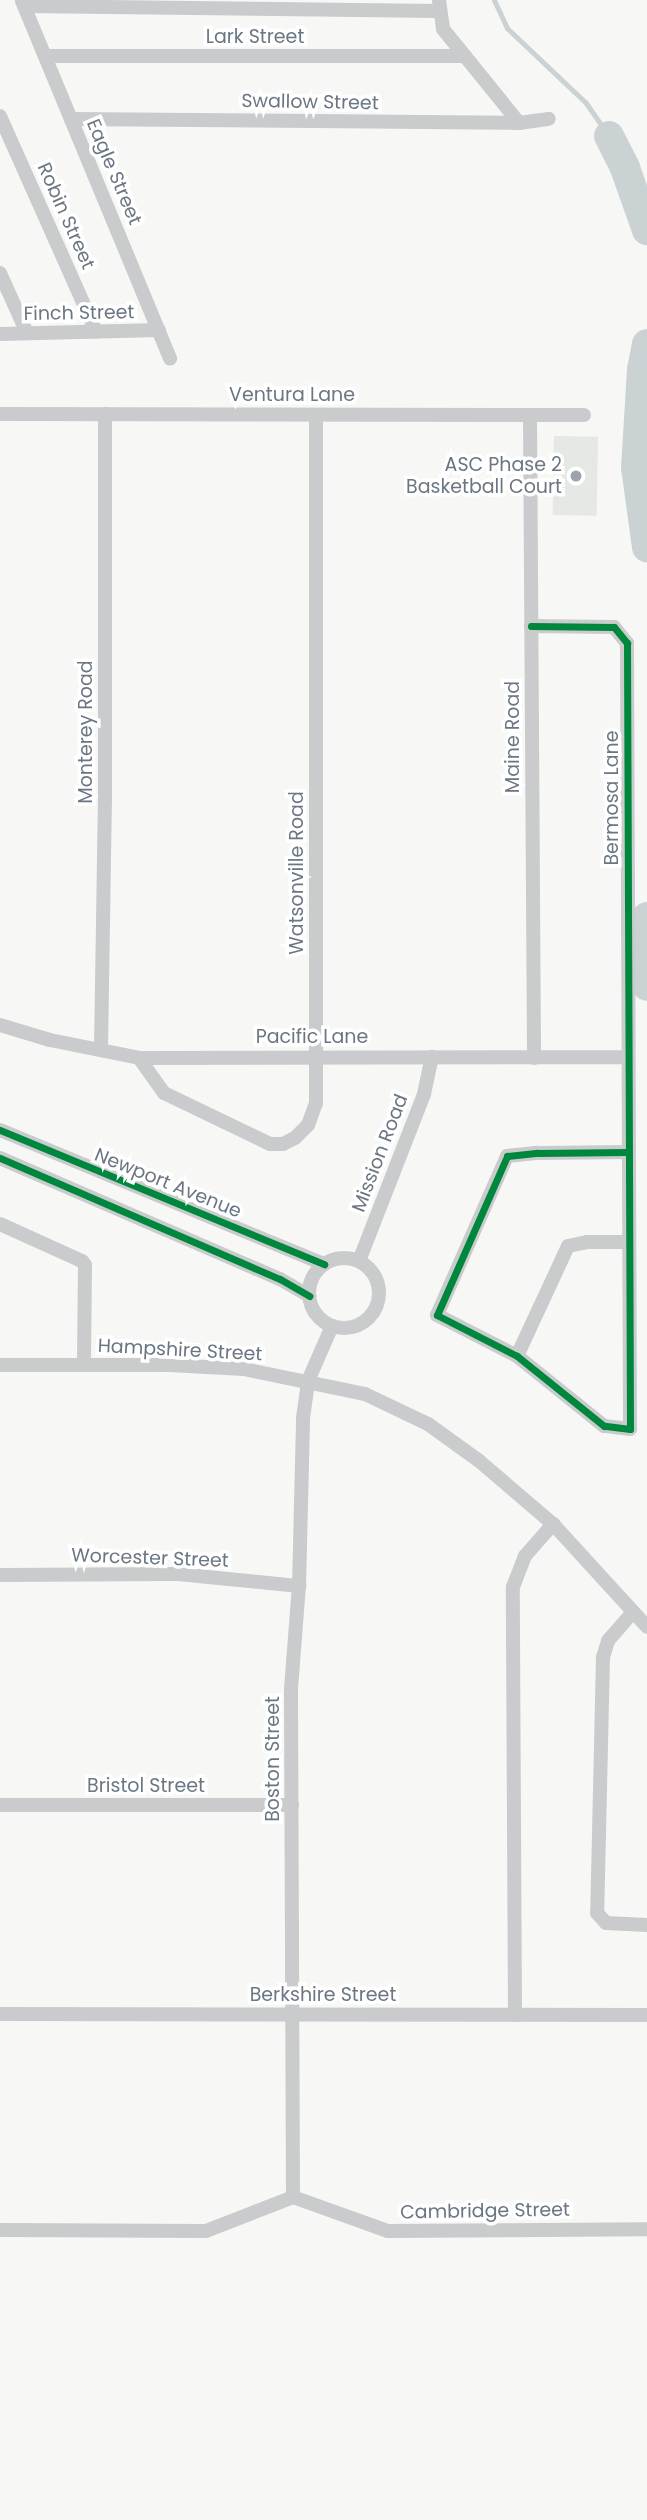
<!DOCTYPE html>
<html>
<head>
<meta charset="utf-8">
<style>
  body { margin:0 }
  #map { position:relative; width:647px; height:2520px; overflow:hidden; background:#f7f7f6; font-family:Poppins,sans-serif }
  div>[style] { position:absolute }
  .green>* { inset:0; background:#e5e8e4; transform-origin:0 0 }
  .stream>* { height:5px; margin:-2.5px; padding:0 2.5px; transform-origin:2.5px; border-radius:2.5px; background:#cbd2d4 }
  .river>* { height:30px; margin:-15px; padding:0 15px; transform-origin:15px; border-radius:15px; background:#cbd2d4 }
  .minor>* { height:14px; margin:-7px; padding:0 7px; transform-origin:7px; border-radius:7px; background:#c9cbcc }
  .minor>.ring { margin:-7px; padding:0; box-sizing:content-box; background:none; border:14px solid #c9cbcc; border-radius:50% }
  .cycleway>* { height:7px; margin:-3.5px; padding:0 3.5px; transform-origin:3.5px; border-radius:3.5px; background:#00873e }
  .dots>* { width:19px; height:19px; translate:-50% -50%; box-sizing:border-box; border:4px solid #fff; border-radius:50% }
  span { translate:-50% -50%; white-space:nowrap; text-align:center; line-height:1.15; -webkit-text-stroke:7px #fff; paint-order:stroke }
  .street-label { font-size:19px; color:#6a7783 }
  .poi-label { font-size:19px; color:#6a7783 }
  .right { translate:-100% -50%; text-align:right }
</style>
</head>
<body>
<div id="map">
  <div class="green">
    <div style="left:554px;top:436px;width:44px;height:79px;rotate:1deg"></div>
  </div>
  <div class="stream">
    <div style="left:494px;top:0;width:31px;rotate:65deg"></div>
    <div style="left:507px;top:28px;width:109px;rotate:43.5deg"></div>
    <div style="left:586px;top:103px;width:40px;rotate:55.1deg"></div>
  </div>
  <div class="river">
    <div style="left:609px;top:136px;width:36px;rotate:63deg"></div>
    <div style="left:625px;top:168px;width:66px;rotate:70.5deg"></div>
    <div style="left:647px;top:344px;width:26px;rotate:101deg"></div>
    <div style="left:642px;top:370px;width:97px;rotate:93.5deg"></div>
    <div style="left:636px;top:467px;width:81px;rotate:82.2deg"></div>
    <div style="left:647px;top:917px;width:20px;rotate:105deg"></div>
    <div style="left:642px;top:936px;width:50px;rotate:84.3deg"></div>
  </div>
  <div class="minor">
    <div style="left:439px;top:0;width:29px;rotate:82deg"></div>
    <div style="left:443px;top:29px;width:121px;rotate:51deg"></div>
    <div style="left:22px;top:1px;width:387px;rotate:67.5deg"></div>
    <div style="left:24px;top:6px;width:415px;rotate:0.7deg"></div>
    <div style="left:45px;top:56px;width:420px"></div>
    <div style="left:0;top:116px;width:236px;rotate:66deg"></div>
    <div style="left:71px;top:119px;width:448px;rotate:0.5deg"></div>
    <div style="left:519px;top:123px;width:30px;rotate:-8deg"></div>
    <div style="left:0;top:273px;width:66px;rotate:65.8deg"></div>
    <div style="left:0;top:334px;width:159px;rotate:-1.4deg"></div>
    <div style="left:0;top:414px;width:584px;rotate:0.1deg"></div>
    <div style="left:530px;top:415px;width:643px;rotate:89.64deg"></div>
    <div style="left:531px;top:626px;width:83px;rotate:0.7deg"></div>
    <div style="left:614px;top:627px;width:21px;rotate:51deg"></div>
    <div style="left:627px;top:643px;width:786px;rotate:89.78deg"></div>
    <div style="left:630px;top:1429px;width:26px;rotate:-173deg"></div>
    <div style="left:604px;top:1426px;width:112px;rotate:-141.2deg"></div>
    <div style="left:517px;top:1356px;width:90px;rotate:-152.9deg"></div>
    <div style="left:437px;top:1315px;width:174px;rotate:-66.2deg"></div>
    <div style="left:507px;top:1156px;width:31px;rotate:-6deg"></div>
    <div style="left:538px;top:1153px;width:90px;rotate:-0.6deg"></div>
    <div style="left:0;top:1025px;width:52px;rotate:16.7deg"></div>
    <div style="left:50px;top:1040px;width:91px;rotate:11.4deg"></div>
    <div style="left:139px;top:1058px;width:488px;rotate:-0.1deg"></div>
    <div style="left:101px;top:1050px;width:248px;rotate:-89.1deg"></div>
    <div style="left:105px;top:802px;width:388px;rotate:-90deg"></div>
    <div style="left:139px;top:1058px;width:43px;rotate:54.5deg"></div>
    <div style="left:164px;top:1093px;width:118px;rotate:25.7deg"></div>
    <div style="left:270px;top:1144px;width:13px"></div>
    <div style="left:283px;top:1144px;width:13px;rotate:-27deg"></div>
    <div style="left:295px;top:1138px;width:18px;rotate:-45deg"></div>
    <div style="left:308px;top:1125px;width:23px;rotate:-70deg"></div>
    <div style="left:316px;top:1103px;width:688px;rotate:-90deg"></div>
    <div style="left:0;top:1130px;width:351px;rotate:22.5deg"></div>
    <div style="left:0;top:1158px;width:305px;rotate:23.4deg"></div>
    <div style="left:280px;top:1279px;width:34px;rotate:30deg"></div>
    <div style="left:0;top:1224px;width:90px;rotate:24.3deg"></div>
    <div style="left:82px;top:1261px;width:5px;rotate:53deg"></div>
    <div style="left:85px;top:1265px;width:100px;rotate:90.6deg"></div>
    <div class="ring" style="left:309px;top:1258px;width:56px;height:56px"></div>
    <div style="left:359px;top:1261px;width:179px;rotate:-68.7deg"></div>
    <div style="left:424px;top:1094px;width:38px;rotate:-78deg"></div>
    <div style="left:517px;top:1356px;width:121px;rotate:-65.1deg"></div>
    <div style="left:568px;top:1246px;width:19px;rotate:-12deg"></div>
    <div style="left:587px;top:1242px;width:41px"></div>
    <div style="left:0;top:1365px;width:169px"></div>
    <div style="left:169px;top:1365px;width:75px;rotate:3.1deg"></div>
    <div style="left:244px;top:1369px;width:124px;rotate:11.7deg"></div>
    <div style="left:365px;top:1394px;width:70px;rotate:25.5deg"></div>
    <div style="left:428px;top:1424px;width:62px;rotate:35.8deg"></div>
    <div style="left:478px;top:1460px;width:99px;rotate:40.5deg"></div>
    <div style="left:553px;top:1524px;width:139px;rotate:47.6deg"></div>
    <div style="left:0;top:1575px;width:178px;rotate:-0.3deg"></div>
    <div style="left:178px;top:1574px;width:122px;rotate:5.7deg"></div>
    <div style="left:633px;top:1612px;width:38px;rotate:131deg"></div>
    <div style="left:608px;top:1641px;width:17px;rotate:107deg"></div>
    <div style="left:603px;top:1657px;width:256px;rotate:91.3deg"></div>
    <div style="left:597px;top:1913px;width:13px;rotate:48deg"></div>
    <div style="left:606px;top:1923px;width:41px;rotate:2.8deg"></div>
    <div style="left:0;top:1805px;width:292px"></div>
    <div style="left:0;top:2014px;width:647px;rotate:0.09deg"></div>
    <div style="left:515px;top:2015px;width:428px;rotate:-90.3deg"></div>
    <div style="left:513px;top:1587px;width:33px;rotate:-69deg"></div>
    <div style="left:525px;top:1556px;width:43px;rotate:-48.8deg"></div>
    <div style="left:293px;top:2197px;width:508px;rotate:-90.23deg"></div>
    <div style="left:291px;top:1689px;width:103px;rotate:-85.6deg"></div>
    <div style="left:299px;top:1586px;width:168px;rotate:-88.6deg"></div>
    <div style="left:303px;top:1418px;width:37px;rotate:-82deg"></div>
    <div style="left:308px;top:1381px;width:60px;rotate:-66.4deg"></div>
    <div style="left:0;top:2230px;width:206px;rotate:0.3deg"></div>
    <div style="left:206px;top:2231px;width:93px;rotate:-21.3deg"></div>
    <div style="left:293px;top:2197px;width:101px;rotate:19.7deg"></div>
    <div style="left:388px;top:2231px;width:259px;rotate:-0.4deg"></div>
  </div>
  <div class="cycleway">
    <div style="left:531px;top:626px;width:83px;rotate:0.7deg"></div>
    <div style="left:614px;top:627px;width:21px;rotate:51deg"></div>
    <div style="left:627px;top:643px;width:786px;rotate:89.78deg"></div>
    <div style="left:630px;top:1429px;width:26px;rotate:-173deg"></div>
    <div style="left:604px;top:1426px;width:112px;rotate:-141.2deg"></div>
    <div style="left:517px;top:1356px;width:90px;rotate:-152.9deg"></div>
    <div style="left:437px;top:1315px;width:174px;rotate:-66.2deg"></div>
    <div style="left:507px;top:1156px;width:31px;rotate:-6deg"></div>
    <div style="left:538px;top:1153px;width:90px;rotate:-0.6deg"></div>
    <div style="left:0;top:1130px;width:351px;rotate:22.5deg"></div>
    <div style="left:0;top:1158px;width:305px;rotate:23.4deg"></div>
    <div style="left:280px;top:1279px;width:34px;rotate:30deg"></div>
  </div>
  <div class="dots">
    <div style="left:576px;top:476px;background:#9ba4ab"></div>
  </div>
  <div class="street-label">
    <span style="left:255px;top:37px">Lark Street</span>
    <span style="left:310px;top:102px;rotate:1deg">Swallow Street</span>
    <span style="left:114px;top:172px;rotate:67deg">Eagle Street</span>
    <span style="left:66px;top:216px;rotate:66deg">Robin Street</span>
    <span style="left:79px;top:313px;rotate:-1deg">Finch Street</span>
    <span style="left:292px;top:395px">Ventura Lane</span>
    <span style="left:86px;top:732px;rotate:-90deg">Monterey Road</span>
    <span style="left:513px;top:737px;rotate:-90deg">Maine Road</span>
    <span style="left:612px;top:798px;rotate:-90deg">Bermosa Lane</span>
    <span style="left:297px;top:873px;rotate:-90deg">Watsonville Road</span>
    <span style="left:312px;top:1037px">Pacific Lane</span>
    <span style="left:380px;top:1153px;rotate:-69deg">Mission Road</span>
    <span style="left:168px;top:1183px;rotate:22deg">Newport Avenue</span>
    <span style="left:180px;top:1350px;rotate:3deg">Hampshire Street</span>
    <span style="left:150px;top:1558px;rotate:2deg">Worcester Street</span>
    <span style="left:273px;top:1759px;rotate:-90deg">Boston Street</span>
    <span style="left:146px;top:1786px">Bristol Street</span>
    <span style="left:323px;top:1995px">Berkshire Street</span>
    <span style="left:485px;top:2211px;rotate:-1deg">Cambridge Street</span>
  </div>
  <div class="poi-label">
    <span class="right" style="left:562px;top:476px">ASC Phase 2<br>Basketball Court</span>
  </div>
</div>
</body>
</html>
